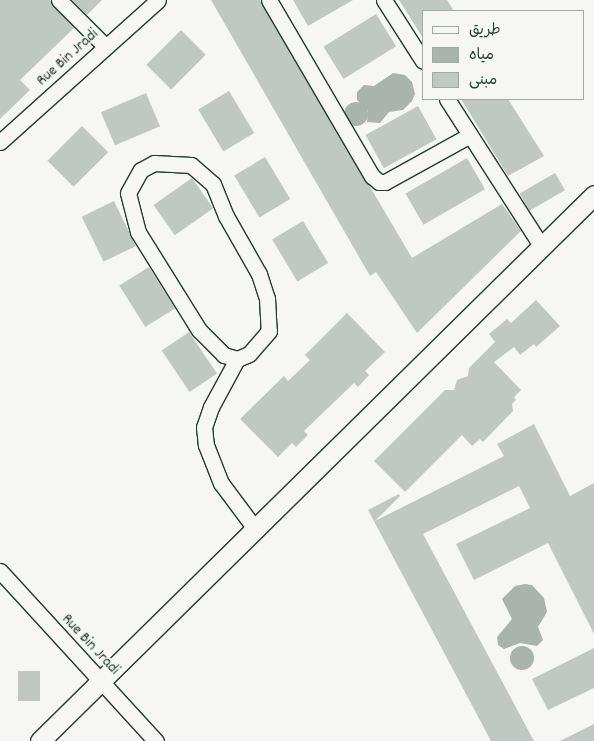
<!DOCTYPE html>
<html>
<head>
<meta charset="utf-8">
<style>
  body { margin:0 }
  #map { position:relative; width:594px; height:741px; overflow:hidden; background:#f6f6f2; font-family:Dekko,"Playpen Sans Arabic",sans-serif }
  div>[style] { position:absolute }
  .water>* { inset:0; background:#aab3ae }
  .round { border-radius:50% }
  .building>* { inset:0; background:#c1c8c3; transform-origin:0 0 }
  .roads { filter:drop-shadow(1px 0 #1f3d34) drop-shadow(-1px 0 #1f3d34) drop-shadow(0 1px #1f3d34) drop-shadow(0 -1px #1f3d34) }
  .minor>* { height:15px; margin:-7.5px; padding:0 7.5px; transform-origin:7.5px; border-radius:7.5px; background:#f6f6f2 }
  .tertiary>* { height:19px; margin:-9.5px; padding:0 9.5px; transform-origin:9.5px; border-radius:9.5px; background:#f6f6f2 }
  span { translate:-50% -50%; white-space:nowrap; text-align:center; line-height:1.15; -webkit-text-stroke:4px #f6f6f2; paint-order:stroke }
  .street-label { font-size:16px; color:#1f3d34 }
  .legend { position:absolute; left:422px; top:10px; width:162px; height:90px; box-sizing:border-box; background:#f6f6f2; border:1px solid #a0aca6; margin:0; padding:6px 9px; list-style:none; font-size:15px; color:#1f3d34 }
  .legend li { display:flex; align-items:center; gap:10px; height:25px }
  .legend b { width:25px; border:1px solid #a0aca6 }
</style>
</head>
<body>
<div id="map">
  <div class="water">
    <div style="clip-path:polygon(393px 73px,405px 75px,412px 82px,415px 94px,412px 101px,403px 110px,389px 112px,380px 123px,367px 122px,368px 111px,357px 100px,357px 92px,364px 85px,374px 86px)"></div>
    <div class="round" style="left:344px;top:102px;width:24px;height:24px"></div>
    <div style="clip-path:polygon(525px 584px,532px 585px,544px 598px,547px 612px,538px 627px,543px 640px,537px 646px,520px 643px,504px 649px,498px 645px,497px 637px,512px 619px,502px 599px,515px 586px)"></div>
    <div class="round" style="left:510px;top:646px;width:24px;height:24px"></div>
  </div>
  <div class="building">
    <div style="clip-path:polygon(0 0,50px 0,74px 28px,20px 80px,30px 90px,0 119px)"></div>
    <div style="clip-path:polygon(72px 0,102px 0,87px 15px)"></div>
    <div style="clip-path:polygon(211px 0,260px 0,412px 258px,502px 204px,521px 231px,417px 333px,376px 272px,370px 276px)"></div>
    <div style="clip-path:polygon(293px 0,353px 0,308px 26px)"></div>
    <div style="clip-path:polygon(399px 0,447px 0,454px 11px,423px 11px,423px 38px)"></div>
    <div style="left:376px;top:14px;width:38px;height:62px;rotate:58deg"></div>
    <div style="left:181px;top:30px;width:35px;height:49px;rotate:45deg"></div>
    <div style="left:229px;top:91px;width:49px;height:36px;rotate:59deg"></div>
    <div style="left:146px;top:93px;width:36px;height:49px;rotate:67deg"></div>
    <div style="clip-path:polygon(461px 99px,508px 99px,544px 156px,508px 176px)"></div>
    <div style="left:418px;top:106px;width:38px;height:60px;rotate:61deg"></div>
    <div style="left:82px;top:126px;width:37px;height:49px;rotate:45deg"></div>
    <div style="left:265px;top:157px;width:49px;height:36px;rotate:59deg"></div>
    <div style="left:467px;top:158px;width:36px;height:71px;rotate:60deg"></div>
    <div style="left:555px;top:173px;width:20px;height:41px;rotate:60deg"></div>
    <div style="left:192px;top:178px;width:37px;height:47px;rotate:55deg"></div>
    <div style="left:114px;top:201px;width:50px;height:36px;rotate:64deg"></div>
    <div style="left:303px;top:221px;width:49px;height:36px;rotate:59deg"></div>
    <div style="left:149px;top:267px;width:49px;height:35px;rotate:58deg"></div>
    <div style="clip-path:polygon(536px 300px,560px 326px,536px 347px,534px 344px,520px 355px,514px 347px,494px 362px,521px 390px,514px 397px,516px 400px,512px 404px,513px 411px,483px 442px,480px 439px,472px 446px,462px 435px,405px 492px,374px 461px,445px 390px,454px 390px,457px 380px,468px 376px,469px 368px,495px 342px,489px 334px,507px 319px,511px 323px)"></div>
    <div style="clip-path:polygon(347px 313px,385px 352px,365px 371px,369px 375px,358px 387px,354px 383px,304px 431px,308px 435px,296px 447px,292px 443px,278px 457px,240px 419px,284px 376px,288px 381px,310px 360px,305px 355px)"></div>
    <div style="left:189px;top:332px;width:50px;height:33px;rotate:56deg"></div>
    <div style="clip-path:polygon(534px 424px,570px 496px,594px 483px,594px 634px,548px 543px,474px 580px,456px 544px,530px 508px,519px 486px,423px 534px,534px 741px,491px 741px,368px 510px,399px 494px,400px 496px,375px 521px,504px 456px,497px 444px)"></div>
    <div style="clip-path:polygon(594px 648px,594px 688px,548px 710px,532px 679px)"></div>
    <div style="left:18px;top:671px;width:22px;height:30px"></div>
    <div style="clip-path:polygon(594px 724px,594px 741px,560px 741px)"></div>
  </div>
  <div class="roads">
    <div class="minor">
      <div style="left:59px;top:0;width:66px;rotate:45deg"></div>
      <div style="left:269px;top:0;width:204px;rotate:59.7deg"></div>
      <div style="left:372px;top:176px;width:9px;rotate:41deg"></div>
      <div style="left:379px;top:182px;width:6px"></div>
      <div style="left:385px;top:182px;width:97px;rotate:-28.9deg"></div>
      <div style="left:384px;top:0;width:72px;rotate:57.4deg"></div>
      <div style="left:447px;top:99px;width:176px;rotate:57.3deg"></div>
      <div style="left:0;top:142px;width:212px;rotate:-41.9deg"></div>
      <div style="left:237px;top:359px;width:14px;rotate:-163deg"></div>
      <div style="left:224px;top:355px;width:35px;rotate:-135deg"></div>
      <div style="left:199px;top:330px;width:115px;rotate:-121.9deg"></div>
      <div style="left:138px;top:232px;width:40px;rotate:-104.4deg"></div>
      <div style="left:128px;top:193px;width:26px;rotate:-61deg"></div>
      <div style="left:141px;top:170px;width:15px;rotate:-28deg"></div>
      <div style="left:154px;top:163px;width:37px;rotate:3deg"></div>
      <div style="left:191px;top:165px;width:29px;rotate:41deg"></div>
      <div style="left:213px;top:184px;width:35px;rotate:68deg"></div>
      <div style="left:226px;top:216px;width:67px;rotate:60.4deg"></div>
      <div style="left:259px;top:274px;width:25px;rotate:72deg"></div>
      <div style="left:267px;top:298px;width:33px;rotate:87deg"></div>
      <div style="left:269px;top:331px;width:30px;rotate:131deg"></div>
      <div style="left:249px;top:354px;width:13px;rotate:157deg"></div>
      <div style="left:237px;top:359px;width:55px;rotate:118.4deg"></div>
      <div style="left:211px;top:407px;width:21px;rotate:109deg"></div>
      <div style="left:204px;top:427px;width:18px;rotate:84deg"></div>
      <div style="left:206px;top:445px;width:41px;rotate:68.5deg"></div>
      <div style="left:221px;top:483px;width:59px;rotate:53.3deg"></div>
      <div style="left:0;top:571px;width:231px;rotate:47.5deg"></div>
    </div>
    <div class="tertiary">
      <div style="left:40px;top:741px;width:778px;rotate:-44.58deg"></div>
    </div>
  </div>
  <div class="street-label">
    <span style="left:68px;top:58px;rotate:-42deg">Rue Bin Jradi</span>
    <span style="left:90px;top:645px;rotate:47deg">Rue Bin Jradi</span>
  </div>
  <ul class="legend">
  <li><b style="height:6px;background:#f6f6f2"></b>طريق</li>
  <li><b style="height:14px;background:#aab3ae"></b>مياه</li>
  <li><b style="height:14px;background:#c1c8c3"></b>مبنى</li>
  </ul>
</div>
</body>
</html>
